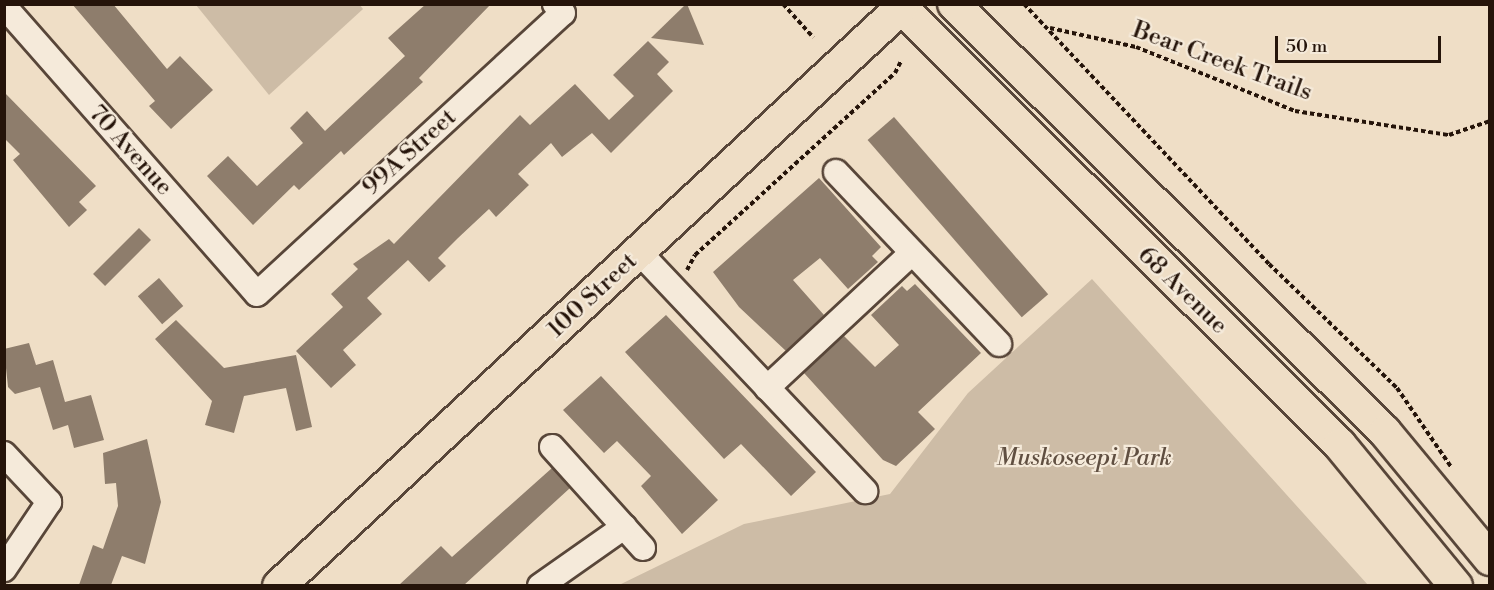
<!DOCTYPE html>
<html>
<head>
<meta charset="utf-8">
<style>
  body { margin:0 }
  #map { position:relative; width:1494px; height:590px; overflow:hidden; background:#efdec6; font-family:"Libre Bodoni",serif }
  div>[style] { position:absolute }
  .green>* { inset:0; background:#cdbca6 }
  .building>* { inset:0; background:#8e7d6c; transform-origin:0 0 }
  .path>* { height:4px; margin-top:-2px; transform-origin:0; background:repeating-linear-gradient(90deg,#25140a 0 4.5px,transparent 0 7.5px) }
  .roads { filter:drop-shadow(2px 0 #584639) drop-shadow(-2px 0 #584639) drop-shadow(0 2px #584639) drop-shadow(0 -2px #584639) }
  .minor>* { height:24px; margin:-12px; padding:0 12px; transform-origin:12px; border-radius:12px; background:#f5eada }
  .major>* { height:32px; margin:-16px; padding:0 16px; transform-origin:16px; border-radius:16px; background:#efdec6 }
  span { translate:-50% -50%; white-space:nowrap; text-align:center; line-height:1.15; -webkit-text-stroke:4.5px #f5eada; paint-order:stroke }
  .street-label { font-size:24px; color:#25140a }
  .park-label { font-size:24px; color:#604f41; font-style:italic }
  .frame { position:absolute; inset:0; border:6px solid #25140a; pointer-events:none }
  .scale { position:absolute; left:1275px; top:36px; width:166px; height:27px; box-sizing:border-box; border:3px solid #25140a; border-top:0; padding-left:8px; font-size:18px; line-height:21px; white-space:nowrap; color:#25140a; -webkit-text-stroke:4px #f5eada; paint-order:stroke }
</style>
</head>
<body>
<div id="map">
  <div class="green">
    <div style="clip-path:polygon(359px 4px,363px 9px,269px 95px,196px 5px)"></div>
    <div style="clip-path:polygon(1092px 279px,1368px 585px,617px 586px,744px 524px,890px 494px,968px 393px)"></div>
  </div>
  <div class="building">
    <div style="clip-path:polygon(72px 4px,113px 4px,167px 69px,180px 56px,213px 90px,171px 129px,149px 106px,155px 101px)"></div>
    <div style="clip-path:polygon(426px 4px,491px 4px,419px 78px,423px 82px,344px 155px,341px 151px,299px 190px,294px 185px,253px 225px,207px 176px,228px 156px,257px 186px,303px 143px,290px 128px,307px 111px,325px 131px,405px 56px,388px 38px)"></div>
    <div style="clip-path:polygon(687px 4px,704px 45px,651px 38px,686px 4px)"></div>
    <div style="clip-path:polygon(648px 41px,669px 62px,657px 74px,673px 91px,611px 153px,592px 133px,562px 157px,551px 143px,518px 174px,529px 185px,496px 217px,489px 209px,458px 238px,438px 258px,446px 266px,429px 282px,408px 260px,367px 298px,382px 314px,343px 350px,356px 365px,331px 388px,296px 351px,343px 307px,331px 294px,358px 269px,353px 264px,389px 239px,394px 244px,520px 115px,530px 125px,575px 84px,609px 120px,634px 96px,613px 75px)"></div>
    <div style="clip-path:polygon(4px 92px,96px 186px,79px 202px,87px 210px,69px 227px,13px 160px,20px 154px,4px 138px)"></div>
    <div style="left:894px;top:117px;width:235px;height:35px;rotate:49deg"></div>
    <div style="clip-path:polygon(819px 178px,881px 247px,872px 256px,878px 262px,848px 289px,820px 258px,793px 280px,824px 315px,786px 351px,739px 307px,713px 272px)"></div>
    <div style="left:139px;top:228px;width:17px;height:65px;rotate:45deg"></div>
    <div style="left:159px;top:278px;width:37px;height:28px;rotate:49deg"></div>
    <div style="clip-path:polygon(915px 284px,981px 353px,918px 412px,935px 429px,896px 466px,883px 460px,804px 373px,844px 336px,875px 367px,899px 345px,871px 315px,902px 286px,907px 291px)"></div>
    <div style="clip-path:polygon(666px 315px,816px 472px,791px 496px,741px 444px,724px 459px,625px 352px)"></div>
    <div style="clip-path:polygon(176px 320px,224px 368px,296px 355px,312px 427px,296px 431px,286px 388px,244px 396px,234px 433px,205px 425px,212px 401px,155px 339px)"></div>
    <div style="clip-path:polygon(29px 343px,36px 365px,53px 360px,65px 402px,91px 395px,104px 440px,74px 448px,68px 425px,53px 430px,40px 387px,15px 394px,8px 387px,4px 349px)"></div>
    <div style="clip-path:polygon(601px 376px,718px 500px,682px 534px,641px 486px,651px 476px,617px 441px,604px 453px,563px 410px)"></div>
    <div style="clip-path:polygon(147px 439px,161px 502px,145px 564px,122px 556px,111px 585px,79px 585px,93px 545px,103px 549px,118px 506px,116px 483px,105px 484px,103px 453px)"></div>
    <div style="clip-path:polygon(552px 468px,570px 488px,464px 585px,399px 585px,441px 546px,452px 557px)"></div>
  </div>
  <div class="path">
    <div style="left:783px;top:4px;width:45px;rotate:47.7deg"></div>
    <div style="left:1024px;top:4px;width:357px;rotate:46.7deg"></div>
    <div style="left:1269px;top:264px;width:178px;rotate:44.1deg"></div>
    <div style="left:1397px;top:388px;width:96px;rotate:55.6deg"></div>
    <div style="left:1050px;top:28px;width:88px;rotate:12.5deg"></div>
    <div style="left:1136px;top:47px;width:171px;rotate:21.9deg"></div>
    <div style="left:1295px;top:111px;width:156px;rotate:8.9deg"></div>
    <div style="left:1449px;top:135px;width:43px;rotate:-18.9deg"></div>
    <div style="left:687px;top:270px;width:17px;rotate:-62deg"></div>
    <div style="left:695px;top:255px;width:270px;rotate:-42.3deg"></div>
    <div style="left:895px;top:73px;width:13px;rotate:-63deg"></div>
  </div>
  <div class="roads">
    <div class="minor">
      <div style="left:4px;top:6px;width:383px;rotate:48.7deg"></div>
      <div style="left:257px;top:294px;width:415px;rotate:-42.6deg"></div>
      <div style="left:563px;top:13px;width:12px;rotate:-132deg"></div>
      <div style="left:836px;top:172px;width:237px;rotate:46.5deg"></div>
      <div style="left:640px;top:253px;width:328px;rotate:46.6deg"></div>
      <div style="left:767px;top:388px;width:198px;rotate:-43deg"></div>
      <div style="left:552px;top:447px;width:136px;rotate:48deg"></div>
      <div style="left:4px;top:454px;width:66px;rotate:46.8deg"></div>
      <div style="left:49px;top:502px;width:81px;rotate:123.9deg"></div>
      <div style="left:540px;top:586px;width:103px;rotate:-35.1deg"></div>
    </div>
    <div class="major">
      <div style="left:898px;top:4px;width:624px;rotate:44.94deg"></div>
      <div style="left:1340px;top:445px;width:183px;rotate:50.6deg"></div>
      <div style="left:954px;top:4px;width:607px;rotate:44.8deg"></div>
      <div style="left:1385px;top:432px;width:165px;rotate:50.4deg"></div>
      <div style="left:279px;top:586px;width:849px;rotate:-42.9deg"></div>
    </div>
  </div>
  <div class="street-label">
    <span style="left:1222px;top:62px;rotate:20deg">Bear Creek Trails</span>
    <span style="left:130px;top:151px;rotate:48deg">70 Avenue</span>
    <span style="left:410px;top:153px;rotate:-42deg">99A Street</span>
    <span style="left:1182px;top:291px;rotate:44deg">68 Avenue</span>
    <span style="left:593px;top:296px;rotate:-43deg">100 Street</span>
  </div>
  <div class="park-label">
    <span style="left:1084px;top:459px">Muskoseepi Park</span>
  </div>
  <div class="frame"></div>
  <div class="scale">50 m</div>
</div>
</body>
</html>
